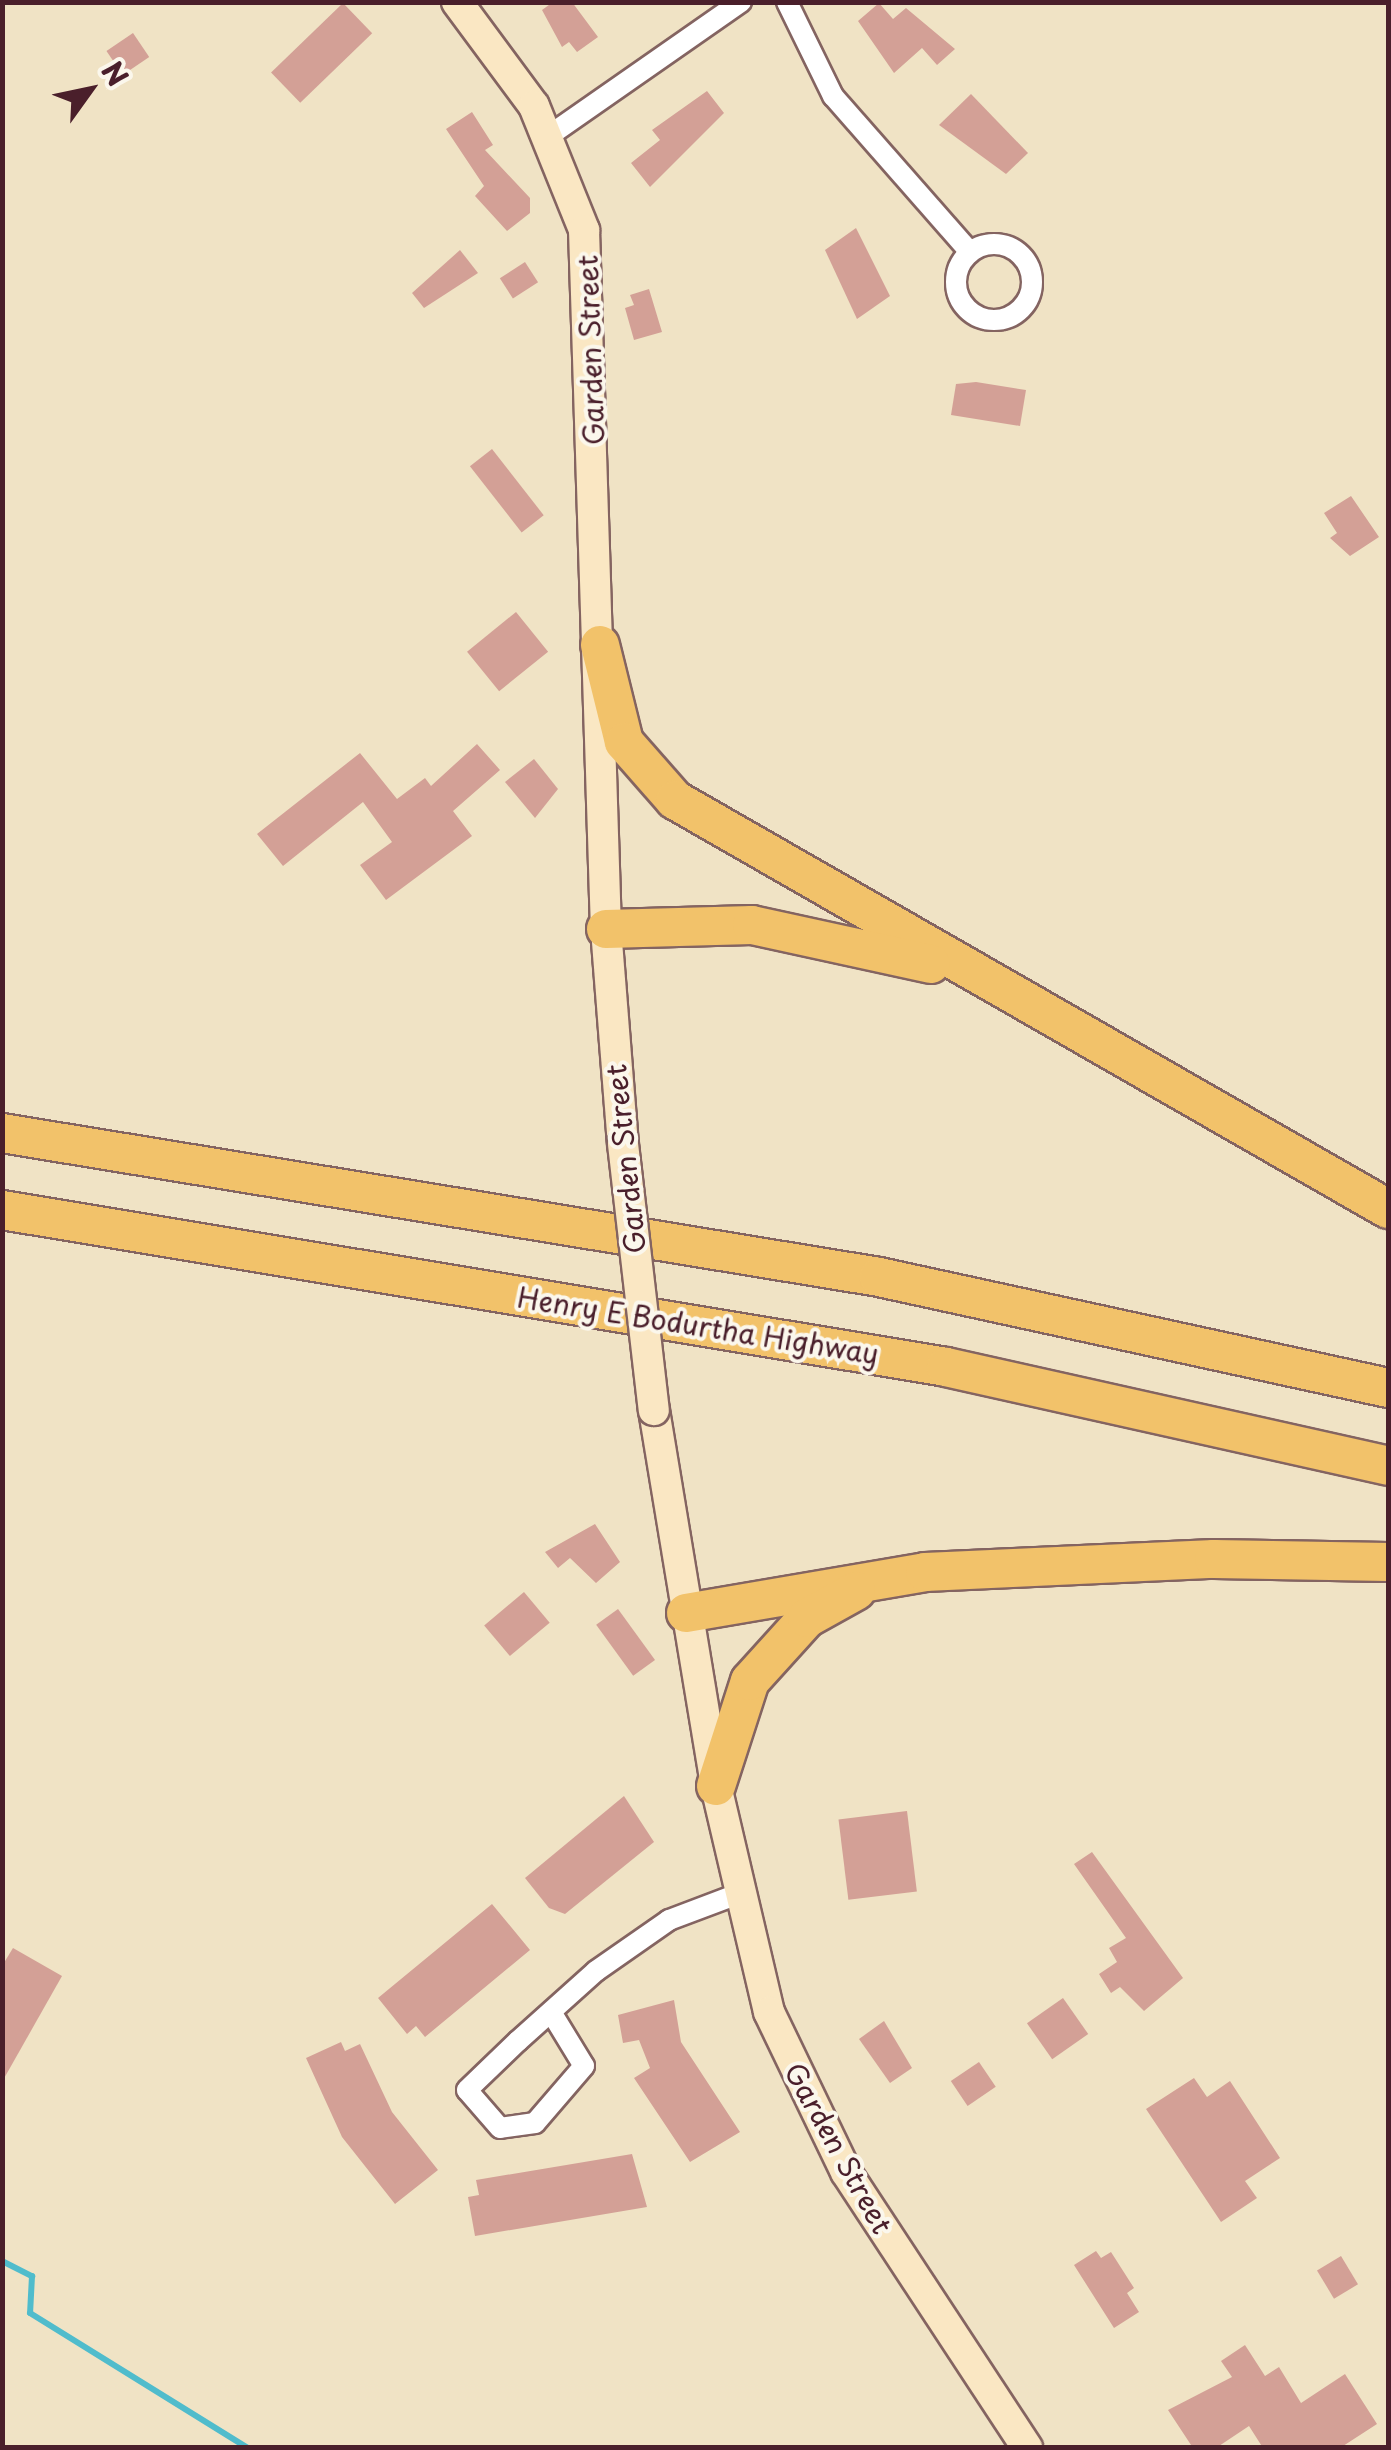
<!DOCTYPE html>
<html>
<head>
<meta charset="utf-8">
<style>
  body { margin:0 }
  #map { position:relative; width:1391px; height:2450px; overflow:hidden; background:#f0e3c5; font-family:"Playpen Sans",sans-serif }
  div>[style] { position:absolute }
  .stream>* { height:6px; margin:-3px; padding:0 3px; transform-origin:3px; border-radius:3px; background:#50bccc }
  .building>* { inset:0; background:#d3a096; transform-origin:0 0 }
  .roads { filter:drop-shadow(2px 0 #846461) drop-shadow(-2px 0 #846461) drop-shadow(0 2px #846461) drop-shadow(0 -2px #846461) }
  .street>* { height:20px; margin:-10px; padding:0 10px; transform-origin:10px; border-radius:10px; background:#fff }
  .street>.ring { margin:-10px; padding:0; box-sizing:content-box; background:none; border:20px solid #fff; border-radius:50% }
  .secondary>* { height:30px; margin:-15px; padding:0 15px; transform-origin:15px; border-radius:15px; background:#fae7c3 }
  .highway>* { height:38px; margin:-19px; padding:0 19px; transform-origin:19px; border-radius:19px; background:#f2c26a }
  .bridges { filter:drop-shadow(2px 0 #846461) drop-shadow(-2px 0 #846461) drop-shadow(0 2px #846461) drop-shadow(0 -2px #846461) }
  .secondary-bridge>* { height:30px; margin:-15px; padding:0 15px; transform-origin:15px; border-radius:15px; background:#fae7c3 }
  span { translate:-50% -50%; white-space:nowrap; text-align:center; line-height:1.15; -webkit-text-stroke:8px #fbf7ec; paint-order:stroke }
  .street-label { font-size:28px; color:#4a1f2b }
  .frame { position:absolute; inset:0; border:5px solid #4a1f2b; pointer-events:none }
  .north { position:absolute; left:40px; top:40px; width:100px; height:100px; -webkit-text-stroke:8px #fbf7ec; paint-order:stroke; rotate:57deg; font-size:28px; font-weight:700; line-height:40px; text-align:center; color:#4a1f2b }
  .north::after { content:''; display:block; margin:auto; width:35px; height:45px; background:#4a1f2b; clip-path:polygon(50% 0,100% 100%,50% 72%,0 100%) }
</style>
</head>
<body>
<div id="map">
  <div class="stream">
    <div style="left:2px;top:2261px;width:34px;rotate:27deg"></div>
    <div style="left:32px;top:2276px;width:37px;rotate:93deg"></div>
    <div style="left:30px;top:2313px;width:256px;rotate:31.8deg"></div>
  </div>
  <div class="building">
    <div style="clip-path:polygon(553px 2px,572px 2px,598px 37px,577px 52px,569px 42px,562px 47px,542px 10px)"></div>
    <div style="left:343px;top:3px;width:42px;height:100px;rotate:46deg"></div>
    <div style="clip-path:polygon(879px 3px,893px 19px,906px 8px,955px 49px,937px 65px,922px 48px,894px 73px,858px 21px)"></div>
    <div style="left:133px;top:33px;width:29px;height:32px;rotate:56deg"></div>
    <div style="clip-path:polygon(707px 91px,724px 113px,650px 187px,631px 163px,660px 140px,652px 130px)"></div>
    <div style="clip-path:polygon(971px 94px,1028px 153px,1006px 174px,939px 125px)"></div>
    <div style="clip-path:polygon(472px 112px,493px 145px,485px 150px,530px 198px,530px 213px,507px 231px,475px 196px,484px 186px,446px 129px)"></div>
    <div style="clip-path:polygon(856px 228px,890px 296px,857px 319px,825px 250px)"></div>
    <div style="clip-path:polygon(460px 250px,478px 273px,424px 308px,412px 293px)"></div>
    <div style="left:525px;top:262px;width:24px;height:30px;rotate:57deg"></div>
    <div style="clip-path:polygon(649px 289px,662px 332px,634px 340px,625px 308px,634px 305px,630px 295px)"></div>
    <div style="clip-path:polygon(976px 382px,1026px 390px,1020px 426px,951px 415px,956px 384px)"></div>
    <div style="left:492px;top:449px;width:84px;height:28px;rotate:52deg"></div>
    <div style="clip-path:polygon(1351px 496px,1379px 537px,1350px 556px,1330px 538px,1337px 533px,1324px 513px)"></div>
    <div style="left:516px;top:612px;width:51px;height:63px;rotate:51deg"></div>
    <div style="clip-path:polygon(477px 744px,500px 770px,453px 811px,472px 836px,386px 900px,360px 865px,392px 842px,363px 802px,283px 866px,257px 834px,360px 753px,397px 799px,425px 778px,431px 786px)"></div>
    <div style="clip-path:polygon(534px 759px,558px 789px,535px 818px,505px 782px)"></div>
    <div style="clip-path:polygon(595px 1524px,620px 1562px,596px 1583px,570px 1558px,558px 1568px,545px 1552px)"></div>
    <div style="left:524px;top:1592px;width:40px;height:52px;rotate:50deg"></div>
    <div style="left:618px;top:1609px;width:63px;height:27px;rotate:54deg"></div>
    <div style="clip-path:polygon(624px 1796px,654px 1842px,565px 1914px,549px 1908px,525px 1878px)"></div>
    <div style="left:907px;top:1811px;width:81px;height:69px;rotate:83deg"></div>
    <div style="clip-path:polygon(1092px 1852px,1183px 1978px,1144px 2011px,1120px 1987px,1111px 1993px,1099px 1974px,1117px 1962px,1109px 1948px,1126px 1938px,1074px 1864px)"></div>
    <div style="clip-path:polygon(492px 1904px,530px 1950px,425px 2037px,416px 2026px,407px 2034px,378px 1998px)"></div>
    <div style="clip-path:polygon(13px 1948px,62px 1976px,2px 2082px,2px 1966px)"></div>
    <div style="left:1063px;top:1998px;width:44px;height:44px;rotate:55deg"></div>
    <div style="clip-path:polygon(674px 2000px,681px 2042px,740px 2132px,690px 2162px,634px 2078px,650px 2068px,639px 2040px,623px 2043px,618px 2015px)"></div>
    <div style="clip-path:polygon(884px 2021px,912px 2068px,890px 2083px,859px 2039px)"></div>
    <div style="clip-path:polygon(341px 2042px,345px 2051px,360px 2044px,392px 2112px,438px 2170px,395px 2204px,342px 2137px,306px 2058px)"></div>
    <div style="left:979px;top:2062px;width:30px;height:34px;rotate:56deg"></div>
    <div style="clip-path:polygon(1194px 2078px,1207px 2097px,1230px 2081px,1280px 2158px,1245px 2181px,1257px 2198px,1221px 2222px,1146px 2109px)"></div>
    <div style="clip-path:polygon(632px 2154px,647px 2207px,475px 2236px,468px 2197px,479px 2195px,476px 2180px)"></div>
    <div style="clip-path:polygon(1096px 2251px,1101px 2258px,1111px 2252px,1134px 2288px,1127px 2293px,1139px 2312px,1114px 2328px,1074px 2265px)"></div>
    <div style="left:1341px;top:2256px;width:33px;height:28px;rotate:59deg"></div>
    <div style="clip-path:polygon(1245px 2345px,1265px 2376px,1279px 2367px,1301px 2403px,1345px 2374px,1377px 2424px,1340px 2448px,1263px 2448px,1249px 2426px,1216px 2448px,1193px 2448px,1168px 2410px,1232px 2377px,1221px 2361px)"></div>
  </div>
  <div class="roads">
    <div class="street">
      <div style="left:787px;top:2px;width:105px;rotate:63.9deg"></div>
      <div style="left:833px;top:96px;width:208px;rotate:48.7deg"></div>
      <div style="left:550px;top:135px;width:233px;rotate:-34.9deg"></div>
      <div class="ring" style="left:956px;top:244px;width:56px;height:56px"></div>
      <div style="left:551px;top:2012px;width:63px;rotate:58.6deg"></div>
      <div style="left:584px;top:2066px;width:75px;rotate:130.7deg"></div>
      <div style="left:535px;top:2123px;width:35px;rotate:172deg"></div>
      <div style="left:500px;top:2128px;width:50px;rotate:-131deg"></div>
      <div style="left:467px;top:2090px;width:71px;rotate:-43.9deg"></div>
      <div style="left:518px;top:2041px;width:105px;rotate:-41.9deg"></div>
      <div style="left:596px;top:1971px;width:89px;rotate:-34.9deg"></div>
      <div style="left:669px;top:1920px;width:74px;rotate:-20.6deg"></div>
    </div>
    <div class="secondary">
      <div style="left:457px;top:2px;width:129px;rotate:53.5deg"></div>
      <div style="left:534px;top:106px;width:134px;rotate:68deg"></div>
      <div style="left:584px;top:230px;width:699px;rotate:88.2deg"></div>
      <div style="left:606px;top:929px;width:216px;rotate:85.5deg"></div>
      <div style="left:654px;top:1410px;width:381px;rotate:80.6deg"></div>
      <div style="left:716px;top:1786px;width:232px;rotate:76.8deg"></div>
      <div style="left:769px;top:2012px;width:178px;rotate:64.3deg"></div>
      <div style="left:846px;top:2172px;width:330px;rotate:56.7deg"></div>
    </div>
    <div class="highway">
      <div style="left:600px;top:645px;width:100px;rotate:76.1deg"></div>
      <div style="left:624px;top:742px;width:77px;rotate:48.7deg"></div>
      <div style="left:675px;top:800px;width:822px;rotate:29.84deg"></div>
      <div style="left:606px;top:929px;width:146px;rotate:-1.6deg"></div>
      <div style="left:752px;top:925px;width:183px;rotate:12.3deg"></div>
      <div style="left:2px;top:1133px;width:889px;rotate:9.32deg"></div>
      <div style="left:879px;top:1277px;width:521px;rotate:12.3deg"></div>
      <div style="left:2px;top:1210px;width:957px;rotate:9.44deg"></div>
      <div style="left:946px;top:1367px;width:453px;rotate:12.6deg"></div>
      <div style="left:686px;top:1613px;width:242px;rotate:-9.7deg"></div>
      <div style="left:925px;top:1572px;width:289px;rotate:-2.6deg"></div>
      <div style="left:1214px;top:1559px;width:174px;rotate:1deg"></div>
      <div style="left:716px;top:1786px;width:110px;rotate:-72.1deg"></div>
      <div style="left:750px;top:1681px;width:85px;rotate:-47.9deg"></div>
      <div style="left:807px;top:1618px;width:56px;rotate:-28.9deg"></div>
    </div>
  </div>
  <div class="bridges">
    <div class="secondary-bridge">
      <div style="left:623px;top:1144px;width:268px;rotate:83.4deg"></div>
    </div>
  </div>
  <div class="street-label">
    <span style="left:590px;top:350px;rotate:-92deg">Garden Street</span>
    <span style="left:625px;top:1159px;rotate:-96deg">Garden Street</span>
    <span style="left:698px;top:1325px;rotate:9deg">Henry E Bodurtha Highway</span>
    <span style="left:839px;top:2148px;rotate:61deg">Garden Street</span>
  </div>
  <div class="frame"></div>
  <div class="north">N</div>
</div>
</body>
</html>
